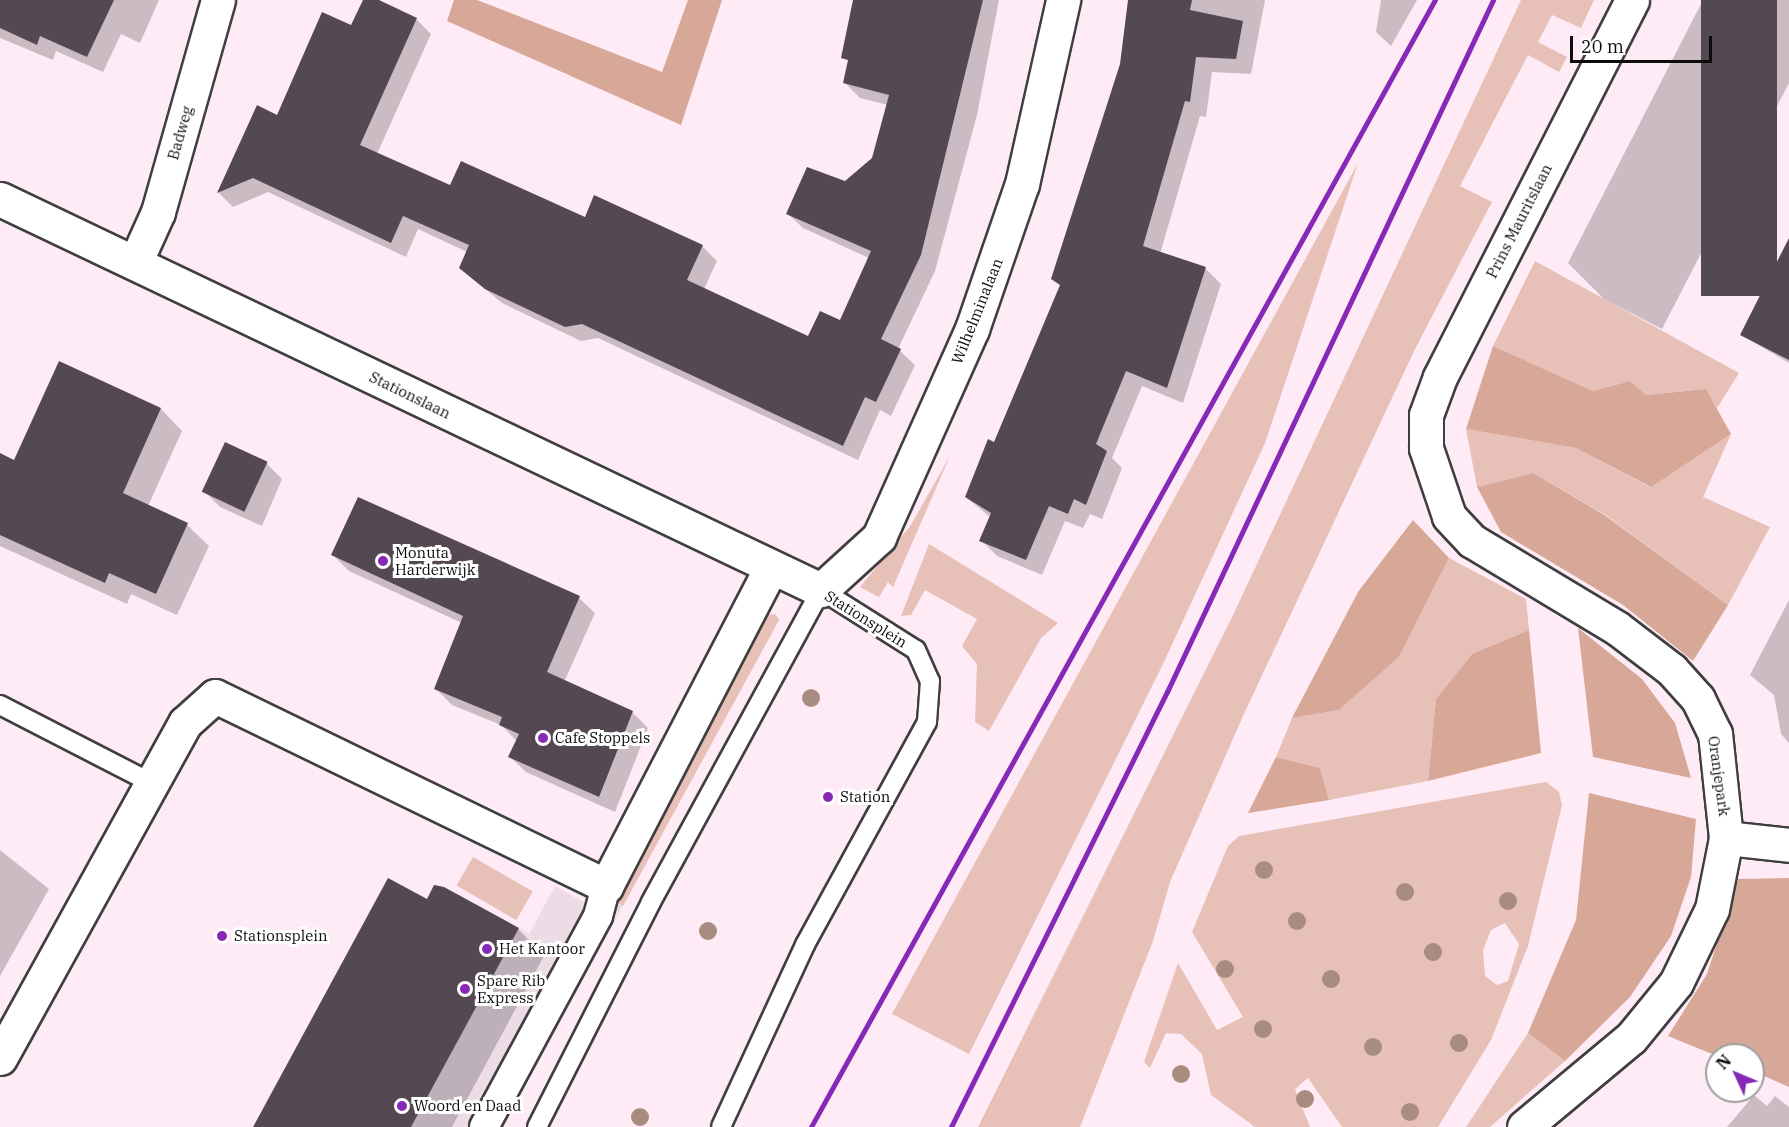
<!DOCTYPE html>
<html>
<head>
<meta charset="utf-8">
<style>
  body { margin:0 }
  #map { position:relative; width:1789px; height:1127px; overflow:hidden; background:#feebf5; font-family:"IBM Plex Serif",serif }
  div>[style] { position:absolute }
  .green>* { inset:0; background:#e7c0b7; transform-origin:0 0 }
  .forest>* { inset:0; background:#d7a797 }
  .plaza>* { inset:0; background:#eddce6 }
  .shadow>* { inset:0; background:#0003 }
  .building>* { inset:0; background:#544953; transform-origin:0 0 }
  .roads { filter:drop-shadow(2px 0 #3f3f3f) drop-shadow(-2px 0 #3f3f3f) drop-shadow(0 2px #3f3f3f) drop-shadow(0 -2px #3f3f3f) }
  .service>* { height:18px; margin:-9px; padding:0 9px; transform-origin:9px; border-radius:9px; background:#fff }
  .pedestrian>* { height:28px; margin:-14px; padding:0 14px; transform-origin:14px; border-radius:14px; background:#fff }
  .minor>* { height:33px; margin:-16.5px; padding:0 16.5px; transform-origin:16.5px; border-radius:16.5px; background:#fff }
  .rail>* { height:4.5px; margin:-2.25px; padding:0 2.25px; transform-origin:2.25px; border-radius:2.25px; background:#8629b7 }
  .trees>* { width:18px; height:18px; margin:-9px; border-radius:50%; background:#a88c7f }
  .dots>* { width:16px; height:16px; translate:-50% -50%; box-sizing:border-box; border:3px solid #fff; border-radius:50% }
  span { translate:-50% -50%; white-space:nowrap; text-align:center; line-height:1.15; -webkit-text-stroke:6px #fff; paint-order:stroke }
  .street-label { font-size:15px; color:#0c0c0c }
  .poi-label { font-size:15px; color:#0c0c0c }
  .left { translate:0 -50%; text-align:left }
  .north { position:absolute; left:1705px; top:1043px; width:60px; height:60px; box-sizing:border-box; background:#fff; border:2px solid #9e9e9e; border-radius:50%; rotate:314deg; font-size:16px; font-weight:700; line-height:24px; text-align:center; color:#0c0c0c }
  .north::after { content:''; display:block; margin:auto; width:21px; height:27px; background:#8629b7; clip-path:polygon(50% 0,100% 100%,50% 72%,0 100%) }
  .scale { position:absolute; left:1570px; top:36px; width:142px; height:27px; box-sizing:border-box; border:3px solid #0c0c0c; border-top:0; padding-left:8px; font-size:18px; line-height:21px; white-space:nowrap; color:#0c0c0c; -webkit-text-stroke:4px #fff; paint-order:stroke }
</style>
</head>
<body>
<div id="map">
  <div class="green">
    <div style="clip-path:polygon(1521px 0,1594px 0,1581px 28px,1552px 15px,1538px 42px,1567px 57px,1559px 72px,1528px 55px,1460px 186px,1492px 202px,1415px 349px,1243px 716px,1170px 882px,1153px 941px,1080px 1127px,978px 1127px,1234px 613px)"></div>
    <div style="clip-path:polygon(1358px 163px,1265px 443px,1163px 664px,969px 1054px,892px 1014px)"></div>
    <div style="clip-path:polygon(1535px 261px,1739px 373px,1717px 408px,1705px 389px,1646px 395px,1630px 381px,1593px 391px,1493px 346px)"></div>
    <div style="clip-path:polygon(1466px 429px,1576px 448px,1650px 487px,1731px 434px,1703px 497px,1770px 527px,1728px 605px,1604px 514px,1533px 473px,1477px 487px)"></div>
    <div style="clip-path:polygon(950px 456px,893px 587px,888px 582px,879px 597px,860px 587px,911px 525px)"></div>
    <div style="clip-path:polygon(929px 544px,1058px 623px,1041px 638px,989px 731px,975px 722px,977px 664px,962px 646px,977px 619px,925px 590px,911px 615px,901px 616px)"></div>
    <div style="clip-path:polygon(1449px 558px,1526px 599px,1529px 630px,1472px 654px,1436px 699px,1428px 781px,1329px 800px,1320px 768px,1276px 757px,1292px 718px,1339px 710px,1399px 657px)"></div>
    <div style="clip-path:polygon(775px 614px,779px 620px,623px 906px,613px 900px,768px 615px)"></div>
    <div style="clip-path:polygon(evenodd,1546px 782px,1559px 792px,1562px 805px,1528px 946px,1491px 1040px,1438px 1127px,1342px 1127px,1308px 1078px,1295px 1089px,1310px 1127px,1255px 1127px,1211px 1095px,1202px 1054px,1181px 1034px,1166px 1033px,1150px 1068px,1144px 1062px,1178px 963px,1217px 1030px,1243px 1017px,1192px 932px,1228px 846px,1239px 836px,1546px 782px,1505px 923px,1519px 944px,1508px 981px,1497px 985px,1485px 976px,1483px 950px,1491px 930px,1505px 923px)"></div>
    <div style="left:473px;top:857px;width:69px;height:33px;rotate:30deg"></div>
    <div style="clip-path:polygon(1528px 1033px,1565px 1061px,1490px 1127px,1466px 1127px)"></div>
  </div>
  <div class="forest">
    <div style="clip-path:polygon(454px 0,477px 0,662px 72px,688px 0,722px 0,681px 125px,447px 21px)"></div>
    <div style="clip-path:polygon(1493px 346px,1593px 391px,1630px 381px,1646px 395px,1706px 389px,1731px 434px,1651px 487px,1576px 448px,1466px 429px)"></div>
    <div style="clip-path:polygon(1533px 473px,1603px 514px,1728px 605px,1693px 661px,1623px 605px,1501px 532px,1477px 487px)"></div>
    <div style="clip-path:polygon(1413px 520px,1449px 558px,1399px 657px,1339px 710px,1292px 718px,1358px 592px)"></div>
    <div style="clip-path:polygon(1578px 628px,1642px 679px,1675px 723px,1691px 778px,1593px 757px)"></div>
    <div style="clip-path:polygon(1529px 630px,1541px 753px,1428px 781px,1436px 699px,1472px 654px)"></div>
    <div style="clip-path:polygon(1276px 757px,1320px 768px,1329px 800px,1248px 813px)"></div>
    <div style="clip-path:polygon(1589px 793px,1696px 819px,1691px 877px,1671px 936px,1630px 997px,1565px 1061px,1528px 1033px,1576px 920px)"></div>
    <div style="clip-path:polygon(1789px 878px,1789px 1087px,1753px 1071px,1753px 1055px,1717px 1056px,1668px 1036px,1707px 974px,1738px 879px)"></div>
  </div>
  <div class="plaza">
    <div style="clip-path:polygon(555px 886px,594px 908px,613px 900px,623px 906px,503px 1127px,411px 1127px,519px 928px,529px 934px)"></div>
  </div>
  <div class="shadow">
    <div style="clip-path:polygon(0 0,159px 0,140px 43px,121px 34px,103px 72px,56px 51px,53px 60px,0 38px)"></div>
    <div style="clip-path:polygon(365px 0,416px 19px,431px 34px,377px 154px,451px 187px,702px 246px,717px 261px,704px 289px,809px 338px,841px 322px,869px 258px,803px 228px,788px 214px,845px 183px,873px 159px,888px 105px,860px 98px,845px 83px,884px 0,999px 0,977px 115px,935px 271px,898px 349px,915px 365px,891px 416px,880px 410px,858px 460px,598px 338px,581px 341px,502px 303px,460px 268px,467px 252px,418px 229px,406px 257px,268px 192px,233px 207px,219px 193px,258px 107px,278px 117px,352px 27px)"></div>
    <div style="clip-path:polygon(1129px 0,1265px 0,1251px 74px,1212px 72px,1206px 117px,1200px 116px,1160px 254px,1205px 268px,1221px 284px,1183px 403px,1142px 386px,1112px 458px,1122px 468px,1102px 519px,1090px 514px,1083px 528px,1065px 521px,1042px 575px,997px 556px,981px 540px,990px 517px,966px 497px,995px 443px,1061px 286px,1053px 278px,1122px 64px)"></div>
    <div style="clip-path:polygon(1381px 0,1417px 0,1391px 46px,1376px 32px)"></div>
    <div style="clip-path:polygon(1703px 0,1789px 0,1789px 83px,1662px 329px,1604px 299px,1568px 263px)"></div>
    <div style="clip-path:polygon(1789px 243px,1789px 363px,1742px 335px)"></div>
    <div style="clip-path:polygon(161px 409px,182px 431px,148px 506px,187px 525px,209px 546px,177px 615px,131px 594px,127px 604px,0 546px,0 455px,14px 462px)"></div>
    <div style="clip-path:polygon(266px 463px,282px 479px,262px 526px,220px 507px,204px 491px)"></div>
    <div style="clip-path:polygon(333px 555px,579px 598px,595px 613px,564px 682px,632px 712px,648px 728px,615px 812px,526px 772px,510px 757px,517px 741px,501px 725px,452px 705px,436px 689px,462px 623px,349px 571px)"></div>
    <div style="clip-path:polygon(1789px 600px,1789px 743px,1781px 734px,1774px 695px,1750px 675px)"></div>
    <div style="clip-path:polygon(0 850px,49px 889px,0 976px)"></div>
    <div style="clip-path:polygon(518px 929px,544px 956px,452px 1127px,255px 1127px)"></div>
    <div style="clip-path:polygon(1754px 1095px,1767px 1106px,1775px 1096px,1789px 1107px,1789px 1127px,1727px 1127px)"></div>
  </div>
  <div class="building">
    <div style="clip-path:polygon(0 0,114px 0,87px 57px,40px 36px,37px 45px,0 28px)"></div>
    <div style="clip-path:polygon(363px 0,379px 0,417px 18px,360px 145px,450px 185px,461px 161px,585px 217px,594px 195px,703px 245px,687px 280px,808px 336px,820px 311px,840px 320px,871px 251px,786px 214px,807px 167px,845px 181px,872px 158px,889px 95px,843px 83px,848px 60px,841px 58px,853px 0,983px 0,921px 255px,881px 339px,901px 349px,876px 402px,865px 397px,843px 446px,582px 324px,565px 327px,485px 289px,459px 268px,469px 245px,403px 216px,391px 243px,253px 178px,217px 193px,257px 105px,277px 115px,322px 12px,351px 25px)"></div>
    <div style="clip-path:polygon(1128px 0,1192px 0,1190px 10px,1243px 21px,1236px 59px,1196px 57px,1190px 102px,1185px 101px,1143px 246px,1206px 267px,1167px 388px,1126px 371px,1096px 444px,1107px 451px,1086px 505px,1074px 499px,1068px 514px,1049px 506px,1026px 560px,979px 541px,991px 513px,965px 497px,988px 439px,994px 442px,1060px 285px,1051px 279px,1120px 64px)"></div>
    <div style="left:1701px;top:0;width:76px;height:296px"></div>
    <div style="clip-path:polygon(1789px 238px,1789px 360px,1740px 335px)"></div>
    <div style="clip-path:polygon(59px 361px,161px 408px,123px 493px,188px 523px,156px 594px,109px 573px,105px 583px,0 535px,0 453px,14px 460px)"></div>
    <div style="left:225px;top:442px;width:47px;height:55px;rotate:25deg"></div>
    <div style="clip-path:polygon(358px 497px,580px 596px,547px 672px,633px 711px,599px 797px,508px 757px,519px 734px,499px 725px,502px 717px,434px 689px,463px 616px,331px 555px)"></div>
    <div style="clip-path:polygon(388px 878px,427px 899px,434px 885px,444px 887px,519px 928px,411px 1127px,253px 1127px)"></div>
  </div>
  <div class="roads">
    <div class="service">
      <div style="left:0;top:705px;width:171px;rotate:27.2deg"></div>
      <div style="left:537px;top:1127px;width:252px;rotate:-63.1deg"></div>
      <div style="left:651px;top:902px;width:355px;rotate:-61.4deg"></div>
      <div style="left:821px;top:590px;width:112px;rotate:32.3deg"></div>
      <div style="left:916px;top:650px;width:34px;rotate:66deg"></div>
      <div style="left:930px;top:681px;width:41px;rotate:94.2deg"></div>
      <div style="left:927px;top:722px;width:254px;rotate:118.7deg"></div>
      <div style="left:805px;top:945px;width:200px;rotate:114.8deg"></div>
    </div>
    <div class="pedestrian">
      <div style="left:484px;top:1127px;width:240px;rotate:-61.6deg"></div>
      <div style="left:598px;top:916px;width:31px;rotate:-75deg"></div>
    </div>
    <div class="minor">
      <div style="left:0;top:199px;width:909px;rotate:25.47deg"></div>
      <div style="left:821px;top:590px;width:79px;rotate:-42.4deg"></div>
      <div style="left:879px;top:537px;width:228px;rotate:-65.9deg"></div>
      <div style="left:972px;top:329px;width:153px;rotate:-71deg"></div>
      <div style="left:1022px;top:184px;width:189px;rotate:-77.4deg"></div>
      <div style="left:135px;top:263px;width:56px;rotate:-65.7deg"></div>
      <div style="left:158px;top:212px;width:220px;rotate:-74.2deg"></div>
      <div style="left:1726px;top:838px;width:63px;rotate:6.3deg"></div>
      <div style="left:0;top:1058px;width:383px;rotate:-61.1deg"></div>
      <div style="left:185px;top:723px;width:40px;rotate:-42deg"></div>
      <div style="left:215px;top:696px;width:435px;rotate:25.9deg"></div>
      <div style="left:606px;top:886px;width:358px;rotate:-62.6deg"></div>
      <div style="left:1524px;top:1127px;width:139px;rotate:-39.8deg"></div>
      <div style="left:1631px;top:1038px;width:71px;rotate:-50.7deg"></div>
      <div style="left:1676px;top:983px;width:82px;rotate:-64.1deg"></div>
      <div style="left:1712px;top:909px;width:72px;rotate:-78.8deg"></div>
      <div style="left:1726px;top:838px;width:105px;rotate:-96deg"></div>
      <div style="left:1715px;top:734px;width:39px;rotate:-116deg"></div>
      <div style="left:1698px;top:699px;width:39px;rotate:-132deg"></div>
      <div style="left:1672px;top:670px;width:69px;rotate:-142.6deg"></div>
      <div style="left:1617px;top:628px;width:169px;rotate:-149deg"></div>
      <div style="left:1472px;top:541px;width:34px;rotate:-133deg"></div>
      <div style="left:1449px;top:516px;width:72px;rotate:-108.7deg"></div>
      <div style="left:1426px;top:448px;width:33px;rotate:-90deg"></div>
      <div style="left:1426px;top:415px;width:40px;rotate:-69.8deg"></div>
      <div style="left:1440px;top:377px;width:423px;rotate:-63deg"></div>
    </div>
  </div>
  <div class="rail">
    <div style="left:811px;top:1127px;width:1288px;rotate:-61.03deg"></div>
    <div style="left:951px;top:1127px;width:486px;rotate:-63.6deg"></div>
    <div style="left:1167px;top:692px;width:765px;rotate:-64.77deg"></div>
  </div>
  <div class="trees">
    <div style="left:811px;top:698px"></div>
    <div style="left:1264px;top:870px"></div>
    <div style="left:1405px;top:892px"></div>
    <div style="left:1508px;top:901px"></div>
    <div style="left:1297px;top:921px"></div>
    <div style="left:708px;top:931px"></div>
    <div style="left:1433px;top:952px"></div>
    <div style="left:1225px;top:969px"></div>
    <div style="left:1331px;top:979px"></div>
    <div style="left:1263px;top:1029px"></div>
    <div style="left:1459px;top:1043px"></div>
    <div style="left:1373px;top:1047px"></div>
    <div style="left:1181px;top:1074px"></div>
    <div style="left:1305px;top:1099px"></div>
    <div style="left:1410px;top:1112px"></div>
    <div style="left:640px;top:1117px"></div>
  </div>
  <div class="dots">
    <div style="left:383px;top:561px;background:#8629b7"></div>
    <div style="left:543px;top:738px;background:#8629b7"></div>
    <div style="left:828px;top:797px;background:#8629b7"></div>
    <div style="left:222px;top:936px;background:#8629b7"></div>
    <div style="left:487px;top:949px;background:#8629b7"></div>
    <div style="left:465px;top:989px;background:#8629b7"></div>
    <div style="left:402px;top:1106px;background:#8629b7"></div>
  </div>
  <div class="street-label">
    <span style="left:180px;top:133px;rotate:-74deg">Badweg</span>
    <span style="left:1519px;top:221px;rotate:-63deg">Prins Mauritslaan</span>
    <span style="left:977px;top:311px;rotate:-68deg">Wilhelminalaan</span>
    <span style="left:410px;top:395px;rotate:26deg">Stationslaan</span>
    <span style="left:866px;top:619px;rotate:32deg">Stationsplein</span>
    <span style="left:1719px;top:776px;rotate:82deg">Oranjepark</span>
  </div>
  <div class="poi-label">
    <span class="left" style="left:395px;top:561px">Monuta<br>Harderwijk</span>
    <span class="left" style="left:555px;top:738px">Cafe Stoppels</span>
    <span class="left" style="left:840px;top:797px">Station</span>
    <span class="left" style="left:234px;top:936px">Stationsplein</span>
    <span class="left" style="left:499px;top:949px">Het Kantoor</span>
    <span class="left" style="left:477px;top:989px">Spare Rib<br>Express</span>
    <span class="left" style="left:414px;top:1106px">Woord en Daad</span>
  </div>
  <div class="north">N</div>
  <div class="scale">20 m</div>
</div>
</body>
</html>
